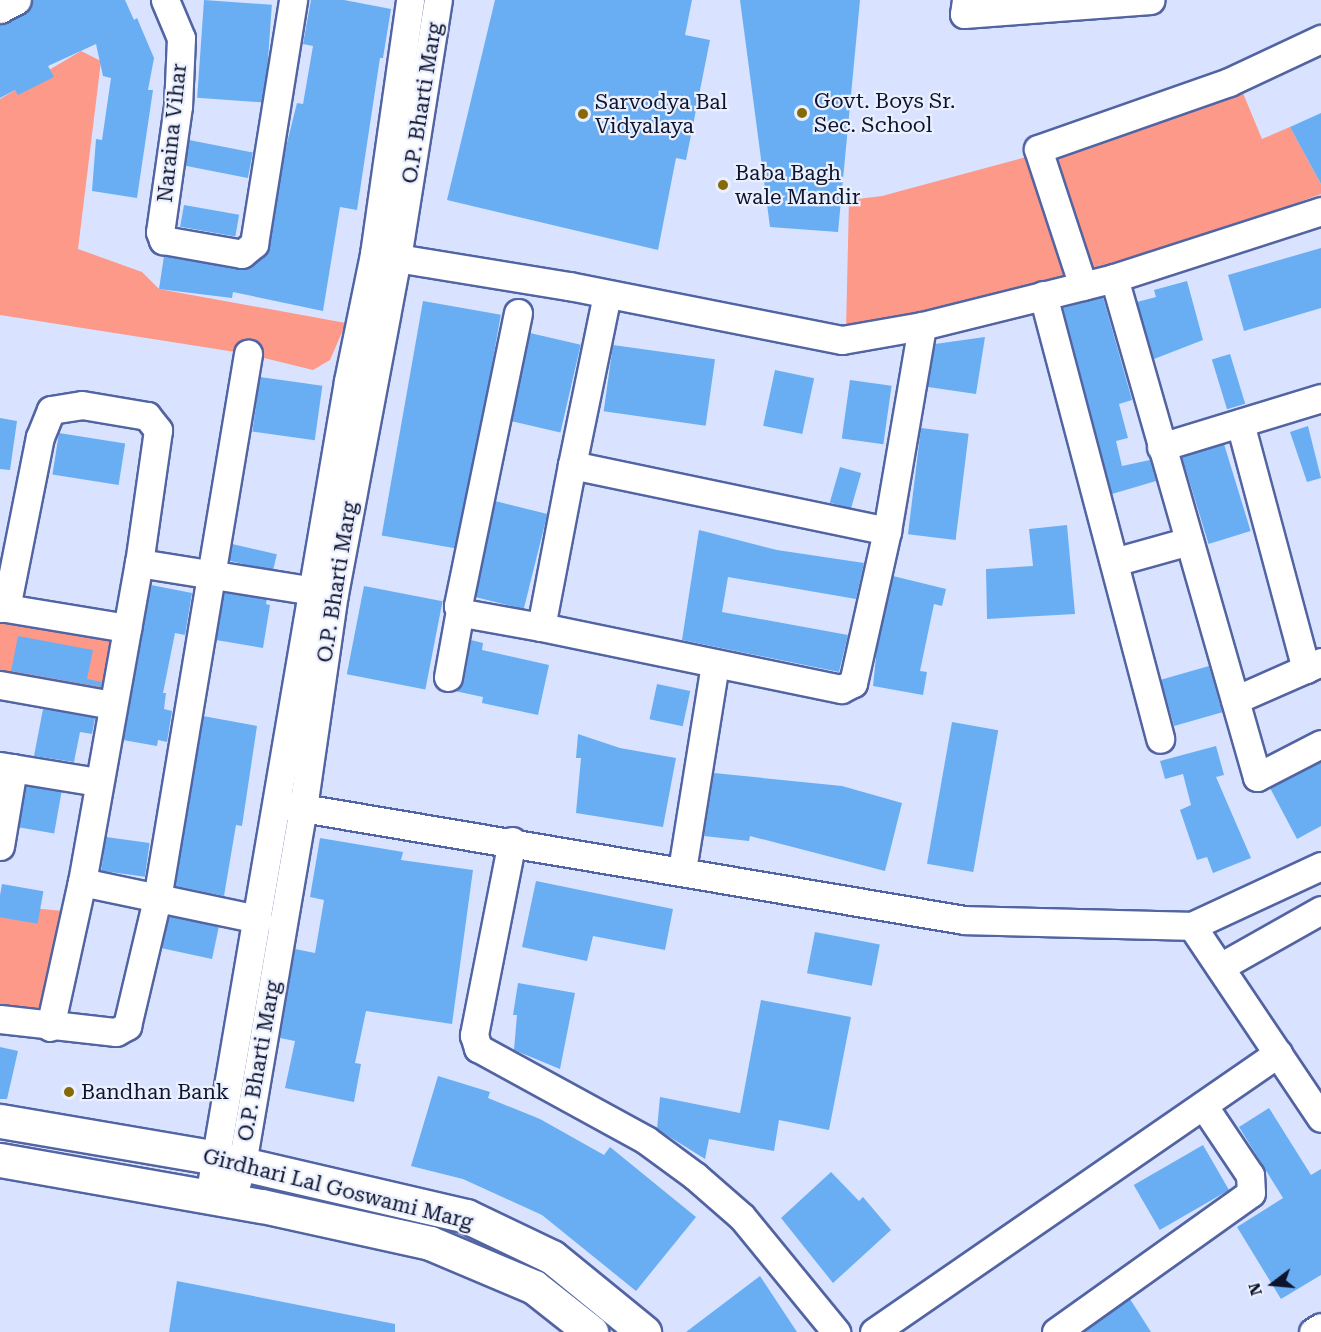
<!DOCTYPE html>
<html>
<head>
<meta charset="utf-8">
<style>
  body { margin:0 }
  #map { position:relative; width:1321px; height:1332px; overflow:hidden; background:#d9e3ff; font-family:"Roboto Serif",serif }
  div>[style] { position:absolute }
  .green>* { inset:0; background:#fd9989; transform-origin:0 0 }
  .building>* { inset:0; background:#69aef3; transform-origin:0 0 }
  .roads { filter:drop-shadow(2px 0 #5264a2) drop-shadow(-2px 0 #5264a2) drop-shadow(0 2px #5264a2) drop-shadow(0 -2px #5264a2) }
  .minor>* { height:27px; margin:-13.5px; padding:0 13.5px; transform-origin:13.5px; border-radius:13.5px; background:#fff }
  .major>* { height:33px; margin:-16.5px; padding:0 16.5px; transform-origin:16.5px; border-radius:16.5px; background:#fff }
  .dots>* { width:16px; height:16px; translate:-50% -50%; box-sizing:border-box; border:3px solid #ebf0ff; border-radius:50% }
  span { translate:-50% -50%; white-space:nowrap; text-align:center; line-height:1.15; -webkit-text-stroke:4.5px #ebf0ff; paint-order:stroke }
  .poi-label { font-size:21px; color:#0e142d }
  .left { translate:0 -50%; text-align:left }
  .street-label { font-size:21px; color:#0e142d }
  .north { position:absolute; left:1243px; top:1254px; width:60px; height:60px; -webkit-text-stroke:4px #ebf0ff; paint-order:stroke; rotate:254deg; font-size:16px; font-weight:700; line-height:24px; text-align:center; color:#0e142d }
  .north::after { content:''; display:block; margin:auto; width:21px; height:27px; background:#0e142d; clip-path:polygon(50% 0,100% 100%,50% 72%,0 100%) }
</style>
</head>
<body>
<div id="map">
  <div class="green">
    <div style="clip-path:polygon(81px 51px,101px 61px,78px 249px,142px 272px,159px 289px,346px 323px,330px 360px,313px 370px,248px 354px,0 315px,0 99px)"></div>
    <div style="clip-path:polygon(1233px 69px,1262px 139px,1290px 127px,1321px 184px,1321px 194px,1109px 272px,846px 330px,849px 200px,882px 196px,1048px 151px)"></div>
    <div style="left:0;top:607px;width:129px;height:78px;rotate:9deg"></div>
    <div style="clip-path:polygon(0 905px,74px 912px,50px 1027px,0 1019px)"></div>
  </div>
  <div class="building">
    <div style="clip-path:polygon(33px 0,125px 0,134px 20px,137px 18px,154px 58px,148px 90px,153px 90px,137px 198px,92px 191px,96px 139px,102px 140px,111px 78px,103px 76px,96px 44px,48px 66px,54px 77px,18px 95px,15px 90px,0 98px,0 25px,25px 14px)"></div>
    <div style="left:204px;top:0;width:68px;height:98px;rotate:4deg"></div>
    <div style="clip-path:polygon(311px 0,344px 0,391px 9px,383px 58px,380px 58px,357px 210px,340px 207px,323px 311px,233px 292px,232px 298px,159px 289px,164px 256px,246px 269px,269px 247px,283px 159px,297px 103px,303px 104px,313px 46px,303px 44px)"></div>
    <div style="clip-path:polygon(495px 0,692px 0,685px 35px,710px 40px,686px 160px,676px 158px,658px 250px,447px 200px)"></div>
    <div style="clip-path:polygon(740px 0,860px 0,838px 232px,770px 227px)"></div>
    <div style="clip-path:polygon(1321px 113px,1321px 184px,1290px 127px)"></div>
    <div style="left:189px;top:140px;width:65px;height:26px;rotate:11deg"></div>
    <div style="left:184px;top:205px;width:56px;height:22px;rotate:10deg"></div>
    <div style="clip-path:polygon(1321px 248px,1321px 308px,1244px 331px,1228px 275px)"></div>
    <div style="clip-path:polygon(1187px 281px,1203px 340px,1154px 359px,1137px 302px,1156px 297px,1154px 290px)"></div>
    <div style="clip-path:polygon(1103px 297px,1132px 400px,1119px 404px,1128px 438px,1116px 441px,1122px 466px,1150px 460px,1156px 481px,1112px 494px,1063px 308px)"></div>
    <div style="left:423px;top:301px;width:79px;height:238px;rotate:10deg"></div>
    <div style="left:530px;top:333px;width:52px;height:90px;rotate:13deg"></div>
    <div style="clip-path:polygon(985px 337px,976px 394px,928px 387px,935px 344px)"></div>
    <div style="left:613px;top:345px;width:103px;height:67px;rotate:8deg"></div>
    <div style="left:1230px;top:354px;width:52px;height:19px;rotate:73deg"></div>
    <div style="left:775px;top:370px;width:40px;height:57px;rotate:12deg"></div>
    <div style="left:260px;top:377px;width:63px;height:55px;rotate:8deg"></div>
    <div style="left:850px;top:380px;width:42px;height:59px;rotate:8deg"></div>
    <div style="clip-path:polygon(0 418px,17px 421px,10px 470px,0 469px)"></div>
    <div style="clip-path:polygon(1308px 426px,1321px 478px,1307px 482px,1290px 432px)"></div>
    <div style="left:921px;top:428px;width:48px;height:107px;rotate:7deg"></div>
    <div style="left:59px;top:433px;width:67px;height:42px;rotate:9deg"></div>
    <div style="left:1224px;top:444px;width:91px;height:44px;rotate:73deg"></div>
    <div style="left:840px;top:467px;width:22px;height:37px;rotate:16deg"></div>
    <div style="left:495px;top:501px;width:54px;height:98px;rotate:14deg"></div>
    <div style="clip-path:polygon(1067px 525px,1075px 614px,987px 619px,986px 569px,1033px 566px,1029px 529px)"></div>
    <div style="clip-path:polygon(699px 530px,777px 550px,864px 563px,856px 599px,728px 577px,722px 612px,848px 635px,839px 672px,682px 640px)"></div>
    <div style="left:232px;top:544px;width:46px;height:17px;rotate:13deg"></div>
    <div style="clip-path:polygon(893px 576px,946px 589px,942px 606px,934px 604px,920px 671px,927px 672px,923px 695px,873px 686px,877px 647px)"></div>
    <div style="clip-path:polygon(151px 585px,192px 593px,185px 635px,175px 633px,163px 693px,166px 693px,164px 709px,172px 711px,167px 742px,158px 740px,157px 746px,123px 740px)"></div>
    <div style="left:364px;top:586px;width:80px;height:90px;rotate:11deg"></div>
    <div style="clip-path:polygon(224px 593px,267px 599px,266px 604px,270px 605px,263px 648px,216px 640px)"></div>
    <div style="clip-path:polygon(18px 636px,93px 650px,87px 679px,102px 682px,101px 687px,11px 671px)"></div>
    <div style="clip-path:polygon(471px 640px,483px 643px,482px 650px,549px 665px,538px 715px,482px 703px,483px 697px,455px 691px,464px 680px)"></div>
    <div style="left:1209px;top:666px;width:48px;height:50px;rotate:74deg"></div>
    <div style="left:657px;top:684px;width:34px;height:36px;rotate:12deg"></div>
    <div style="clip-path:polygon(43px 709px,95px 718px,92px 734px,80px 732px,74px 762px,34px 756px)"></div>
    <div style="clip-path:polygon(203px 716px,257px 726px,242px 826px,236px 825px,224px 896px,175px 886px)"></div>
    <div style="left:952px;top:722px;width:47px;height:144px;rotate:10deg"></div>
    <div style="clip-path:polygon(578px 734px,620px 748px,676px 758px,663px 827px,576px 813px,581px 758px,576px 758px)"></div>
    <div style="clip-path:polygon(1216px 746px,1224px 775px,1216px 777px,1251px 858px,1213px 873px,1207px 857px,1197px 860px,1180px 810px,1191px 805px,1183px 774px,1165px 779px,1160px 761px)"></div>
    <div style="clip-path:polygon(1321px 762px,1321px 826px,1297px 839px,1270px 788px)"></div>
    <div style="clip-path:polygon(714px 773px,842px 786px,902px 803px,885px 871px,750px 836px,749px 841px,704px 836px)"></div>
    <div style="left:26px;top:786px;width:36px;height:42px;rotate:10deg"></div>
    <div style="left:106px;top:837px;width:44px;height:34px;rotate:8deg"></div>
    <div style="clip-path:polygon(320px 838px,403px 852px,401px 860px,473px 870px,452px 1024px,366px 1011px,355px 1063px,361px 1064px,354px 1102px,285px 1088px,295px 1041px,280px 1038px,295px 949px,315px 953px,324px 900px,310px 897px)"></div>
    <div style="clip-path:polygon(536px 881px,673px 909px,665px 950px,593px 936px,587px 961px,522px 947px)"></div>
    <div style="left:2px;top:884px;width:42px;height:33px;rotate:10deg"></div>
    <div style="left:169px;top:916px;width:51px;height:33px;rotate:12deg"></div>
    <div style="left:815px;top:932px;width:66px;height:42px;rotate:11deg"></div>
    <div style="clip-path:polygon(518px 983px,575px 993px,560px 1069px,514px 1050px,517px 1015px,513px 1015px)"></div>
    <div style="clip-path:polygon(761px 1000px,851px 1017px,829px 1130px,779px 1120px,774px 1151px,709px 1139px,705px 1159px,657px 1129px,660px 1097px,740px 1113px)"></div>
    <div style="clip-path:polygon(0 1047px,18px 1051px,7px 1099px,0 1099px)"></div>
    <div style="clip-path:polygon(438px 1076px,490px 1092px,488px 1098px,540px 1119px,604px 1155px,610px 1147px,696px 1217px,636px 1291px,542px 1215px,463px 1179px,411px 1166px)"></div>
    <div style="clip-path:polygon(1269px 1108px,1311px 1175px,1321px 1169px,1321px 1275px,1281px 1299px,1237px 1227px,1283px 1198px,1239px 1127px)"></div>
    <div style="left:1203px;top:1145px;width:52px;height:80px;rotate:60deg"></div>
    <div style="clip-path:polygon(831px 1172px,859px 1201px,863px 1197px,891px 1230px,833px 1283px,781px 1218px)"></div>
    <div style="clip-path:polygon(760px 1276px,797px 1332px,686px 1332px)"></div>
    <div style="clip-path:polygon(177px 1281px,395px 1324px,395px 1332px,169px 1332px)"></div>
    <div style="clip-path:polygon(1130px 1299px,1151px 1332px,1083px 1332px)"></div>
  </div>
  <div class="roads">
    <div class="minor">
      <div style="left:165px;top:0;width:41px;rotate:67.2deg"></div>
      <div style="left:181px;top:38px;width:68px;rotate:92.5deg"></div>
      <div style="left:178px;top:106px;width:127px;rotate:98.1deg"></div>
      <div style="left:160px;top:232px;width:9px;rotate:69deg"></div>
      <div style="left:163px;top:240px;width:80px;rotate:10deg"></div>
      <div style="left:242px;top:254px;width:16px;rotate:-40deg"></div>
      <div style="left:254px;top:244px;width:247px;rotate:-80.9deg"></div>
      <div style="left:966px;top:0;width:14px;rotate:98deg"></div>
      <div style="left:964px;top:14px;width:187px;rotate:-4.3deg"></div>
      <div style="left:0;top:9px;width:19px;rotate:-28deg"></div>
      <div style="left:379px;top:255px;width:193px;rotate:9.3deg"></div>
      <div style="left:569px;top:286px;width:278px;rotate:11.2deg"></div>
      <div style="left:842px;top:340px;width:81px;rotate:-9.9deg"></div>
      <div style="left:922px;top:326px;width:198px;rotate:-14deg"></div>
      <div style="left:1114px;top:278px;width:218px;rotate:-17.9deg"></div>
      <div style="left:1114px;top:278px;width:519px;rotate:74.01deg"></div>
      <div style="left:1257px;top:777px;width:72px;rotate:-27.3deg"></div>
      <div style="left:1083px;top:286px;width:144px;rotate:-108.2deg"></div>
      <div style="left:1038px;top:149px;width:202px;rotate:-19.3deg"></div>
      <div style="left:1229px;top:82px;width:102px;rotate:-25.1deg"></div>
      <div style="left:1043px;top:295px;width:459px;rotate:75.2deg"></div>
      <div style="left:518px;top:313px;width:299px;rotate:101.6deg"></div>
      <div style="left:458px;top:606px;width:9px;rotate:54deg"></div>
      <div style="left:463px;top:613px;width:79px;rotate:10.2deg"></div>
      <div style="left:1240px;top:423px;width:255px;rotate:75deg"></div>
      <div style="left:1161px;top:447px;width:167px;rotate:-17deg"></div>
      <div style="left:572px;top:465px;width:322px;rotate:11.8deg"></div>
      <div style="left:887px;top:531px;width:156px;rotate:102.6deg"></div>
      <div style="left:853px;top:683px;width:13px;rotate:153deg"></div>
      <div style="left:841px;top:689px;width:306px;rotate:-168.3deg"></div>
      <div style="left:541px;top:627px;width:165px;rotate:-79.2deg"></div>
      <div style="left:572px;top:465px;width:174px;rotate:-78.4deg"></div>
      <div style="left:887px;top:531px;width:208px;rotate:-80.3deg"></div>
      <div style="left:1114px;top:562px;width:78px;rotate:-15.6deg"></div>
      <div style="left:0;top:608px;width:6px"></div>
      <div style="left:6px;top:608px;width:174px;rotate:-78.8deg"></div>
      <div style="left:40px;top:437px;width:29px;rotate:-68deg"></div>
      <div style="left:51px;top:410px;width:31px;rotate:-9deg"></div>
      <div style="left:82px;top:405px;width:66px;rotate:9.6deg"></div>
      <div style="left:147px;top:416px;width:18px;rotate:52deg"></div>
      <div style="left:158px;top:430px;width:134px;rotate:98.1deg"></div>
      <div style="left:139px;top:563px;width:196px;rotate:9.1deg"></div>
      <div style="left:6px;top:608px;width:123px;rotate:9.4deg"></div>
      <div style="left:448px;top:677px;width:68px;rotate:-79.8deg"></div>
      <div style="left:0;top:685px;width:114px;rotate:10.1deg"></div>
      <div style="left:1235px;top:700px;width:94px;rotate:-23.8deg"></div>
      <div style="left:0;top:766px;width:99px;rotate:9.3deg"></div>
      <div style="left:285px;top:805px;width:689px;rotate:9.61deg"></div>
      <div style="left:964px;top:920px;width:228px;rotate:1.5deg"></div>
      <div style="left:512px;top:841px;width:198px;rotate:101.1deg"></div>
      <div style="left:474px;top:1035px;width:14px;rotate:73deg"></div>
      <div style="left:478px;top:1048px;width:192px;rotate:28.7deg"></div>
      <div style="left:646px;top:1140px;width:61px;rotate:36.3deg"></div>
      <div style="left:695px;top:1176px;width:62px;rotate:41.1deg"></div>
      <div style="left:742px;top:1217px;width:149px;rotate:50.7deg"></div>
      <div style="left:0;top:846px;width:79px;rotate:-80.5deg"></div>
      <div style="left:1321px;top:866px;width:142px;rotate:155.1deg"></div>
      <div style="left:1192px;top:926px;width:231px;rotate:56.1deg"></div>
      <div style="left:682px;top:870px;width:209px;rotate:-80.9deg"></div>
      <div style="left:82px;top:882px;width:180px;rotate:11.9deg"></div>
      <div style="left:1220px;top:967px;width:116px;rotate:-29.4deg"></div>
      <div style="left:0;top:1019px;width:117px;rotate:6.4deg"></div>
      <div style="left:116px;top:1032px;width:13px;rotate:-29deg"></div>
      <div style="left:127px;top:1026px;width:130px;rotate:-76.7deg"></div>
      <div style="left:157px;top:899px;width:553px;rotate:-80.52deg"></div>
      <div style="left:50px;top:1027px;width:148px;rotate:-77.6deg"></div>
      <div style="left:82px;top:882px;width:324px;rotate:-79.9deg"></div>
      <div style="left:209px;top:1197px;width:828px;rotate:-80.33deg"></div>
      <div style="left:348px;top:381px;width:130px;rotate:-78.4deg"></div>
      <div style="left:374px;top:254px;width:257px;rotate:-81.9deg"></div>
      <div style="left:231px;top:1201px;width:39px;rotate:-73deg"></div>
      <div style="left:242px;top:1164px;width:361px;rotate:-80.3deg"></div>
      <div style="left:303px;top:808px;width:216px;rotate:-81.8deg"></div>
      <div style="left:334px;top:594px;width:342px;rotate:-79.4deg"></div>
      <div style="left:397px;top:258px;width:261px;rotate:-81deg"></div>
      <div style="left:874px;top:1332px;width:491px;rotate:-34.6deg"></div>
      <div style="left:1056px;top:1332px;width:239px;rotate:-35.5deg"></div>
      <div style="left:1251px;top:1193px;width:18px;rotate:-93deg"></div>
      <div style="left:1250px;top:1175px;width:84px;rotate:-123.9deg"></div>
      <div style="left:1313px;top:1332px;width:9px;rotate:-32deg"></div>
    </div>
    <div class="major">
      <div style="left:0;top:1121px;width:220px;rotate:9.7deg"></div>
      <div style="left:217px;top:1158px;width:256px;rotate:13.1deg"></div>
      <div style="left:466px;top:1216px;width:95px;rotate:25.5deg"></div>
      <div style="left:552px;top:1257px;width:119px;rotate:39.2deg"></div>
      <div style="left:0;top:1160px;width:266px;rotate:10deg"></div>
      <div style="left:262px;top:1206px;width:172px;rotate:12.4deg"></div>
      <div style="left:430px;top:1243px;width:113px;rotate:22.9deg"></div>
      <div style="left:534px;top:1287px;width:73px;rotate:38.3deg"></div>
    </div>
  </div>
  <div class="dots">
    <div style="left:802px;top:113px;background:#866a07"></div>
    <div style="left:583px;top:114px;background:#866a07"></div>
    <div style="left:723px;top:185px;background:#866a07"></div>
    <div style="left:69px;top:1092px;background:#866a07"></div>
  </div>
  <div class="poi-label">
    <span class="left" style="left:814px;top:113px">Govt. Boys Sr.<br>Sec. School</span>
    <span class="left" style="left:595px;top:114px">Sarvodya Bal<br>Vidyalaya</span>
    <span class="left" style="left:735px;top:185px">Baba Bagh<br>wale Mandir</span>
    <span class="left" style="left:81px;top:1092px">Bandhan Bank</span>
  </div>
  <div class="street-label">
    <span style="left:422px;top:103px;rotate:-81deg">O.P. Bharti Marg</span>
    <span style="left:172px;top:133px;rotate:-84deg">Naraina Vihar</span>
    <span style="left:337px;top:582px;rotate:-81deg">O.P. Bharti Marg</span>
    <span style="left:259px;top:1061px;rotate:-80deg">O.P. Bharti Marg</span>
    <span style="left:338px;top:1189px;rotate:14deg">Girdhari Lal Goswami Marg</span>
  </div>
  <div class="north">N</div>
</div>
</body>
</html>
